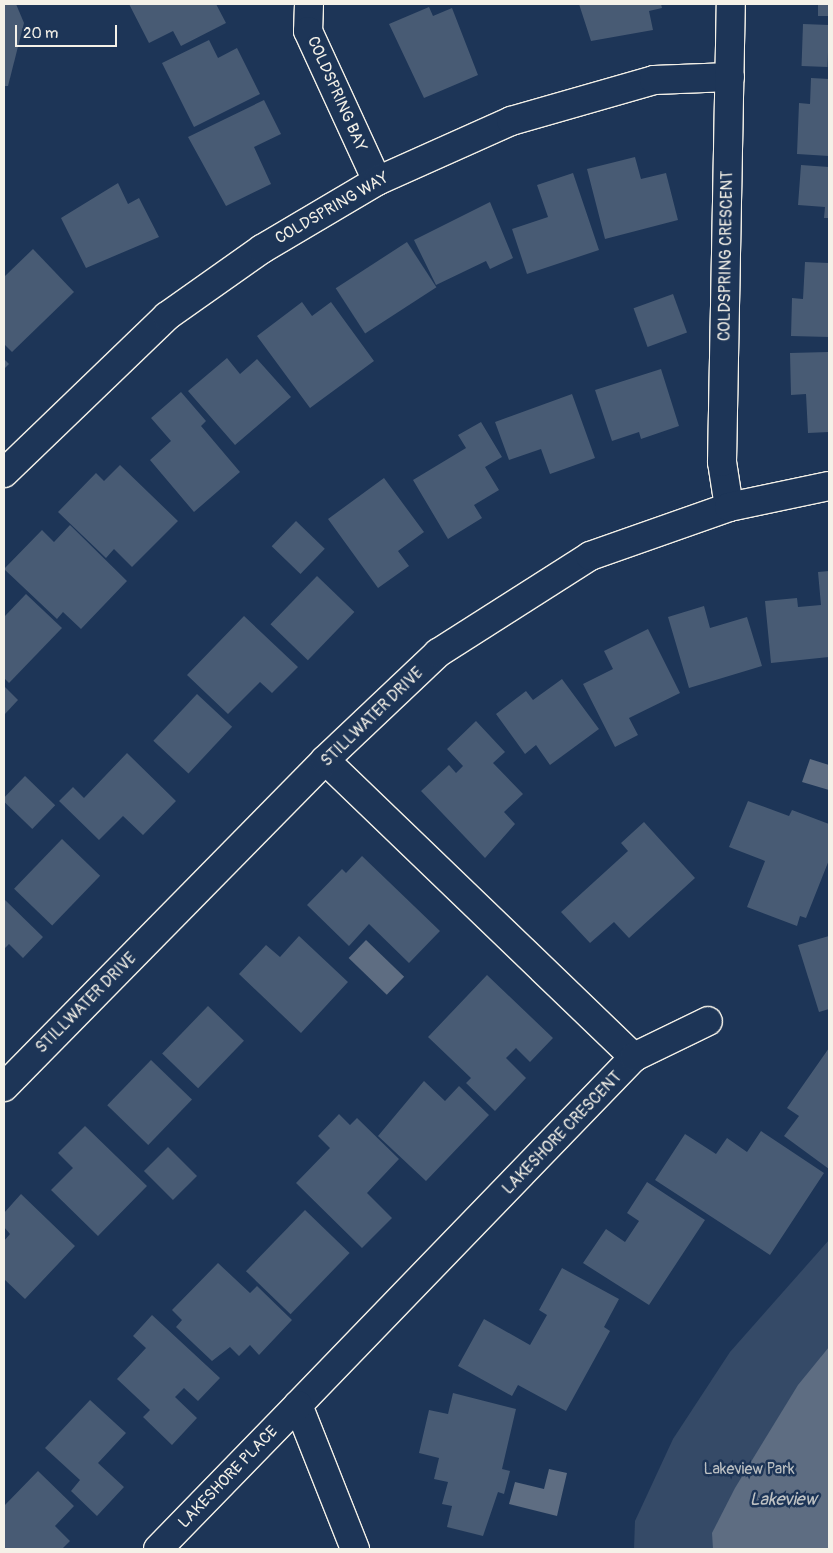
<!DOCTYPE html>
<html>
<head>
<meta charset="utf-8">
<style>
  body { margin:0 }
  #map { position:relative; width:833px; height:1553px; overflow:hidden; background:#1d3557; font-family:Pangolin,sans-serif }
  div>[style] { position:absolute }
  .green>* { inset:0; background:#354a67 }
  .water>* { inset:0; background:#5e6d82; transform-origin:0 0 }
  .building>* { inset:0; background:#485b74; transform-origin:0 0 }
  .roads { filter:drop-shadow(1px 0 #f4f1e8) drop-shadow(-1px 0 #f4f1e8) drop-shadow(0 1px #f4f1e8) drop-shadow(0 -1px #f4f1e8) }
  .minor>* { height:28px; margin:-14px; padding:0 14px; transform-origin:14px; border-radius:14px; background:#1d3557 }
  span { translate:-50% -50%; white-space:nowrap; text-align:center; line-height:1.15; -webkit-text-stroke:5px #1d3557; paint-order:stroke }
  .street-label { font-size:16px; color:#f4f1e8 }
  .park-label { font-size:16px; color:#bbbfc1 }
  .water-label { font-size:18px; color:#c0c3c4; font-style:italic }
  .frame { position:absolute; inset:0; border:5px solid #f4f1e8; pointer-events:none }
  .scale { position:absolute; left:15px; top:25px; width:102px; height:22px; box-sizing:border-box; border:2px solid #f4f1e8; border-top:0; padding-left:6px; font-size:15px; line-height:18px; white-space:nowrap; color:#f4f1e8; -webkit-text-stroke:4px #1d3557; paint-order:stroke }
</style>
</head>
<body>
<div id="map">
  <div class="green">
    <div style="clip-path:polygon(829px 1240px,829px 1549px,634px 1549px,635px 1521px,673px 1439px,730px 1352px)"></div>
  </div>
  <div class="water">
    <div style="clip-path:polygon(810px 759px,829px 765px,829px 790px,802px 782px)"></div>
    <div style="left:366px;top:940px;width:53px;height:25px;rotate:44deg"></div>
    <div style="clip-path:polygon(829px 1347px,829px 1549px,713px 1549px,712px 1533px,735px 1488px,798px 1385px)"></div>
    <div style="clip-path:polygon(549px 1469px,567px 1473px,557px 1516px,509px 1504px,515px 1482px,544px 1489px)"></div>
  </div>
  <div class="building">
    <div style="clip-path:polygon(4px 4px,16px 4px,24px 23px,8px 86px,4px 86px)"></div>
    <div style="clip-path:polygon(129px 4px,216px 4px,226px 23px,181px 46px,173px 31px,149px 43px)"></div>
    <div style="clip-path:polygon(579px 4px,661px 4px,662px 8px,649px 11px,653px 30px,591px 41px)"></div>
    <div style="left:818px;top:4px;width:11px;height:12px"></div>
    <div style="clip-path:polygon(429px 7px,433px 16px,452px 8px,478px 75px,424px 98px,389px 24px)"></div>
    <div style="left:803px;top:24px;width:26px;height:42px;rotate:2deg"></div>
    <div style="clip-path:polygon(209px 40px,218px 58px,237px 48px,260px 94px,194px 127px,162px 63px)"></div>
    <div style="clip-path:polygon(811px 78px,829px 79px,829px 156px,797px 154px,799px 103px,810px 104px)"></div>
    <div style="clip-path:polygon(264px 100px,281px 134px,254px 147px,271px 184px,226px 206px,188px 137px)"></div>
    <div style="clip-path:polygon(635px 157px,641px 179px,666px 173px,678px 220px,605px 239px,587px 169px)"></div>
    <div style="clip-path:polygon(801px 165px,829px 167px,829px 218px,824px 218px,825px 207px,798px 205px)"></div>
    <div style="clip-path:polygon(573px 173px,599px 250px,527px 274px,512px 229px,548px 217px,537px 185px)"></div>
    <div style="clip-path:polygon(118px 183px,128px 204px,139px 198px,159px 237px,86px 268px,61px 218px)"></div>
    <div style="clip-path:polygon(490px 202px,513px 258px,490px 269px,486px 261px,436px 285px,414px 240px)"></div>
    <div style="left:407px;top:242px;width:54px;height:85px;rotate:57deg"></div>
    <div style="clip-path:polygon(33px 249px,74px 292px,12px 352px,4px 344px,4px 277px)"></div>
    <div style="clip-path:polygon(805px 262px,829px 263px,829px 337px,791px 336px,792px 298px,803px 299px)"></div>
    <div style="left:673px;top:294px;width:41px;height:42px;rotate:70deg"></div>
    <div style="clip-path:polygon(302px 302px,312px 316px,331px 302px,374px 361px,310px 408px,257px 336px)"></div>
    <div style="clip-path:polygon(828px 352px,829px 432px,808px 433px,806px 394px,791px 395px,790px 353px)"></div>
    <div style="clip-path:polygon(227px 358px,240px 374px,257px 359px,291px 397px,235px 445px,188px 391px)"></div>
    <div style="clip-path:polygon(4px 359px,9px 364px,4px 369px)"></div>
    <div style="clip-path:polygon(661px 369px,679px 426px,641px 439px,639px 432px,612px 441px,595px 390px)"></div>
    <div style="clip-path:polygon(181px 392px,206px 421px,201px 426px,240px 472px,194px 512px,150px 460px,171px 441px,151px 418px)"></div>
    <div style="clip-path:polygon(572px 394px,595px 458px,550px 474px,541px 449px,509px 460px,495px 422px)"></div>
    <div style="clip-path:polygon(481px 422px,502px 457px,485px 467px,499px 490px,474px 505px,482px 518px,448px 539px,413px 480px,466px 448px,458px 435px)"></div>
    <div style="clip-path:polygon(120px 465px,178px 521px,132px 567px,114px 549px,106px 558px,58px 512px,96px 473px,104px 481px)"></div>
    <div style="clip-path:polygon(384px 478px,424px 532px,398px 551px,409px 566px,378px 588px,328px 519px)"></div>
    <div style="left:296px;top:521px;width:40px;height:35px;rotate:44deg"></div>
    <div style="clip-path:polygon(70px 525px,127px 581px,81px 629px,63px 612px,57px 619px,4px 569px,42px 530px,54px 542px)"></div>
    <div style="clip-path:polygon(829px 571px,829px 657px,771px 663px,765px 601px,797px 598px,798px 607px,821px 605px,818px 572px)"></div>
    <div style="left:317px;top:576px;width:52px;height:67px;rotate:44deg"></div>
    <div style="clip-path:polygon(26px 594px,62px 628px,9px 683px,4px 678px,4px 617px)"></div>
    <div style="clip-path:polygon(704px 606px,710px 628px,747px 617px,762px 666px,689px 688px,668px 617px)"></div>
    <div style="clip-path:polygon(244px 616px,298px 667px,272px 693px,260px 682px,228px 714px,187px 675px)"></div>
    <div style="clip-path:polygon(648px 629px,680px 693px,629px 718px,638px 735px,615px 747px,583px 684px,613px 669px,604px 651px)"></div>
    <div style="clip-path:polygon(562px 679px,599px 729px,550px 765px,536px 745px,525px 754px,496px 714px,526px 691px,533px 700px)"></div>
    <div style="clip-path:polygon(4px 686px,18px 700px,4px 715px)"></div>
    <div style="left:197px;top:694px;width:48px;height:64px;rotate:43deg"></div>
    <div style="clip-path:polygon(476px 721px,505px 752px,493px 763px,523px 794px,504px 812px,515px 824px,485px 858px,421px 791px,449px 765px,456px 773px,463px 766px,447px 749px)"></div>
    <div style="clip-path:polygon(127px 753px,176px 801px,143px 835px,123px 816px,99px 840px,59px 801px,73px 787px,84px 798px)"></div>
    <div style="left:25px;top:776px;width:42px;height:33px;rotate:44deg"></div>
    <div style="clip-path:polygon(748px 801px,789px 816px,792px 810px,829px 824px,829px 860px,806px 918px,800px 916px,797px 926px,747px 907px,765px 861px,729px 847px)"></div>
    <div style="clip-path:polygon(644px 822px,695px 878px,629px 938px,614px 922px,590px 943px,561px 912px,628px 851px,621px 843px)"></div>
    <div style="left:62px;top:839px;width:53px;height:69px;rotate:44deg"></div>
    <div style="clip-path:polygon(362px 856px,440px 931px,409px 963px,369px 924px,349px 946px,307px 905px,342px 869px,346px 873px)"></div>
    <div style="clip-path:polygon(4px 899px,43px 937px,23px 958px,9px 944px,4px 949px)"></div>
    <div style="clip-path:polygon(299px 936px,348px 982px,301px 1033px,239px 974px,266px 945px,280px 957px)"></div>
    <div style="clip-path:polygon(829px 936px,829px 1009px,819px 1012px,798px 945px)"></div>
    <div style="clip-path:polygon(487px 975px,553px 1038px,530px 1062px,516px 1048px,506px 1058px,526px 1078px,495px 1111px,466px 1083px,471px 1078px,428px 1037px)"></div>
    <div style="left:208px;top:1006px;width:50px;height:66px;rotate:44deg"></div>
    <div style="clip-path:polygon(829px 1048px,829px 1169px,784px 1136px,799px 1116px,787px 1108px)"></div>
    <div style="left:151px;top:1060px;width:57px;height:63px;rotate:44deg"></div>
    <div style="clip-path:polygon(424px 1081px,445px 1101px,459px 1086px,489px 1115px,426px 1181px,378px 1136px)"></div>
    <div style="clip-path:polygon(339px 1114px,350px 1125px,357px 1118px,399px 1159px,367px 1193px,392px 1218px,362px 1248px,296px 1183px,330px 1148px,318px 1136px)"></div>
    <div style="clip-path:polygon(85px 1126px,147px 1186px,98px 1236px,51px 1190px,73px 1168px,58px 1153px)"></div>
    <div style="clip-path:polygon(761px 1131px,824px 1173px,770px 1255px,655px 1180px,685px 1134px,716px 1154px,727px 1138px,747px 1152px)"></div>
    <div style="left:168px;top:1147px;width:41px;height:34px;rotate:45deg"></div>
    <div style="clip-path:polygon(647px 1182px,705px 1220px,649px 1305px,583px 1263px,606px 1229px,625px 1242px,639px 1221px,627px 1213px)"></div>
    <div style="clip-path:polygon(21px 1194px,75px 1246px,25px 1299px,4px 1279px,4px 1241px,10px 1234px,4px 1227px,4px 1213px)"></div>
    <div style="left:305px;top:1210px;width:62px;height:85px;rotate:44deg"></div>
    <div style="clip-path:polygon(218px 1263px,250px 1293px,257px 1286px,292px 1320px,259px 1355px,250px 1345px,239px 1356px,230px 1347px,212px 1361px,176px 1327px,182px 1320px,172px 1310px)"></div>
    <div style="clip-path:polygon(562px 1268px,619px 1299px,604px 1327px,610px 1331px,566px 1411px,518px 1385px,512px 1396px,458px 1366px,484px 1319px,530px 1345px,547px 1315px,539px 1310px)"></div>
    <div style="clip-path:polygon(152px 1315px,220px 1378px,198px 1401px,184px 1388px,175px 1397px,197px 1418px,172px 1445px,143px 1417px,150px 1410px,117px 1379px,146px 1348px,133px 1336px)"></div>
    <div style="clip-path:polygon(453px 1393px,516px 1409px,502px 1469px,510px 1471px,504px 1494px,498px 1492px,483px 1536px,447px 1527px,452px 1506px,442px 1504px,448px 1482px,434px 1479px,439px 1458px,419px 1453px,429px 1410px,448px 1414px)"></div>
    <div style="clip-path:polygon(90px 1400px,126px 1433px,98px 1463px,124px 1487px,97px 1516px,71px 1491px,80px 1480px,45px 1448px)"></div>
    <div style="clip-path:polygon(38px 1471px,74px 1506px,55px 1526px,70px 1541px,62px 1549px,4px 1549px,4px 1506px)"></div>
  </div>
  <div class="roads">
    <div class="minor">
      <div style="left:309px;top:4px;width:27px;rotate:92deg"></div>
      <div style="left:308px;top:31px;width:165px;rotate:65.3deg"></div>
      <div style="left:4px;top:473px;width:226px;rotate:-43.9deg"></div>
      <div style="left:167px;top:316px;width:116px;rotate:-35.2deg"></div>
      <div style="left:262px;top:249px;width:134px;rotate:-30.6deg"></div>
      <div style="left:377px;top:181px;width:147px;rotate:-24.1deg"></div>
      <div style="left:511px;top:121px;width:149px;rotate:-16deg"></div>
      <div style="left:654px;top:80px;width:76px;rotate:-2.3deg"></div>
      <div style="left:729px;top:507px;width:46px;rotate:-98.8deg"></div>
      <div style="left:722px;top:462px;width:458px;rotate:-88.9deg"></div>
      <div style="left:325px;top:760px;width:429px;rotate:43.9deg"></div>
      <div style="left:634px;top:1057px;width:484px;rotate:134deg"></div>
      <div style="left:298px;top:1405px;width:155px;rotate:68.4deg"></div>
      <div style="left:634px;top:1057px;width:82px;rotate:-25.9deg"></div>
      <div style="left:4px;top:1087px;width:458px;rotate:-45.5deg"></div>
      <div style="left:325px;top:760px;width:156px;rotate:-43.4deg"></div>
      <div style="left:438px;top:653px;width:180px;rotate:-32.5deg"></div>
      <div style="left:590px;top:556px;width:147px;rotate:-19.4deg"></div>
      <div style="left:729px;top:507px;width:102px;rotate:-11.9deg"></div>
      <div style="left:158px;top:1549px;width:201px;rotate:-45.8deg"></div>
    </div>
  </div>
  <div class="street-label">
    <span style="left:337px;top:94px;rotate:66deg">COLDSPRING BAY</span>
    <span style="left:332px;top:208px;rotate:-30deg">COLDSPRING WAY</span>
    <span style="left:726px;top:256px;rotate:-89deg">COLDSPRING CRESCENT</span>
    <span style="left:372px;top:717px;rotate:-44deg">STILLWATER DRIVE</span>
    <span style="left:86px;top:1003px;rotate:-45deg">STILLWATER DRIVE</span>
    <span style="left:562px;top:1133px;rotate:-46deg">LAKESHORE CRESCENT</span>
    <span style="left:228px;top:1477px;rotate:-46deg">LAKESHORE PLACE</span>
  </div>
  <div class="park-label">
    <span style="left:749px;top:1469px">Lakeview Park</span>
  </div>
  <div class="water-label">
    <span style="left:783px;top:1500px">Lakeview</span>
  </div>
  <div class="frame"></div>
  <div class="scale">20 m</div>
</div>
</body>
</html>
